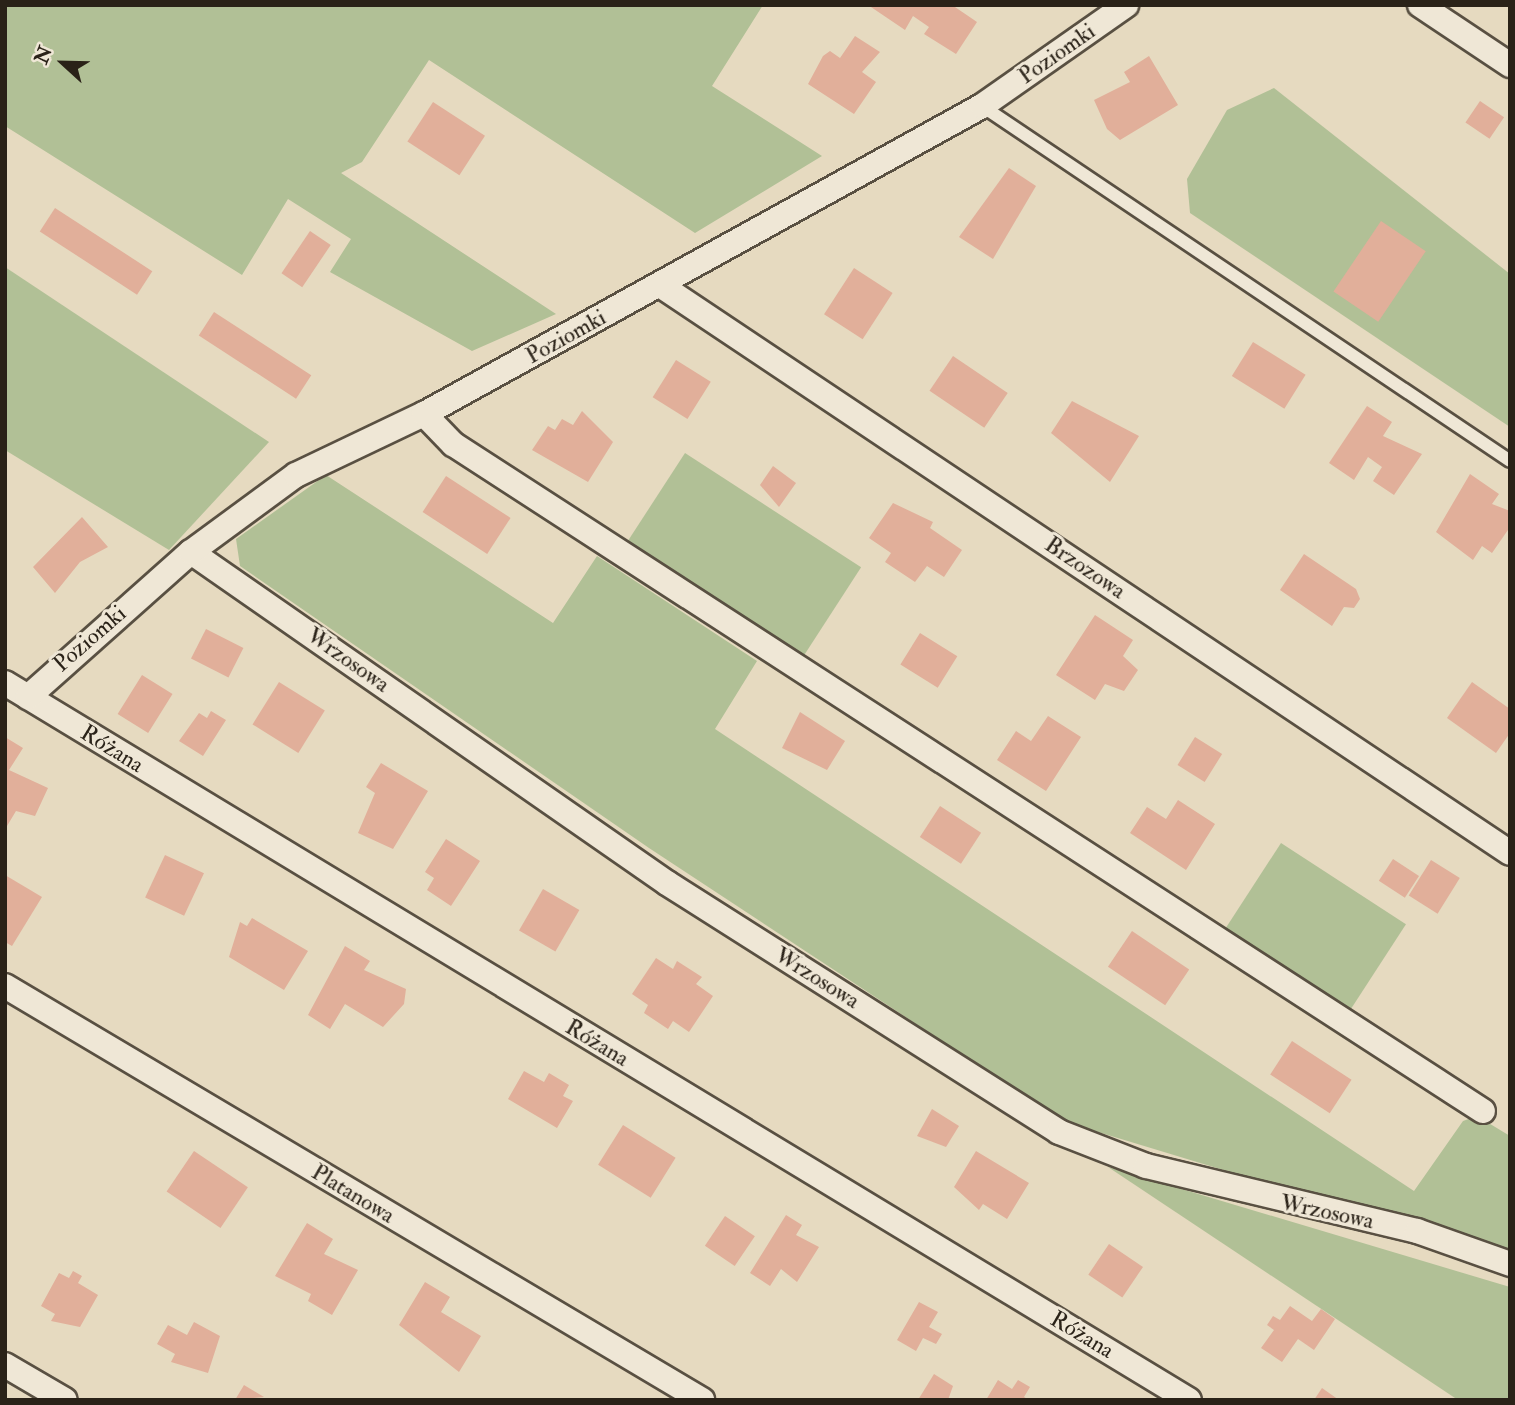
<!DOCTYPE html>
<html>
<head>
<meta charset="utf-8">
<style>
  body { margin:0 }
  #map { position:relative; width:1515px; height:1405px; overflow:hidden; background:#e6dac0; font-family:"IM FELL Double Pica",serif }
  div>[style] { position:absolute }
  .green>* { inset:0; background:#b1c096; transform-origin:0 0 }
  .building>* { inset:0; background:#e1af9a; transform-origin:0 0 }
  .roads { filter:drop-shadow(2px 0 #595042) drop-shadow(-2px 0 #595042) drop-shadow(0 2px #595042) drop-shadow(0 -2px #595042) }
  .service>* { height:12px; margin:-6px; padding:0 6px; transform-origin:6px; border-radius:6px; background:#efe7d6 }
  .minor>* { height:24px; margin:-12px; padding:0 12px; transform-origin:12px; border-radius:12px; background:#efe7d6 }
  span { translate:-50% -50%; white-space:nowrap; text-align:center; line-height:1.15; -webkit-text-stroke:6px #efe7d6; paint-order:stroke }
  .street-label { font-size:23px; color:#2a2218 }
  .frame { position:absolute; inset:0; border:7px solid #2a2218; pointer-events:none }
  .north { position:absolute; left:28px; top:28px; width:70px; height:70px; -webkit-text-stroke:5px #efe7d6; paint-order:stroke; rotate:292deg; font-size:19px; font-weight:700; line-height:28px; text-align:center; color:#2a2218 }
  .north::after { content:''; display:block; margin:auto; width:24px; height:32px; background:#2a2218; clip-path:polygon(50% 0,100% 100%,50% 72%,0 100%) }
</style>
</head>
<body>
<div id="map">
  <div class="green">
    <div style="clip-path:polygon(5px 5px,763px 5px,712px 86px,822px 156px,695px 233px,429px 60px,362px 162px,341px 173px,556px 314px,472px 351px,330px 272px,351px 239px,288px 199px,242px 275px,5px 126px)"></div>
    <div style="clip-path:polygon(1274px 88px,1510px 274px,1510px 427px,1190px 213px,1187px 179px,1227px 110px)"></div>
    <div style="clip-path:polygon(5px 267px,269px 442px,169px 550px,5px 450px)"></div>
    <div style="left:685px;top:453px;width:210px;height:105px;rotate:33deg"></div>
    <div style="clip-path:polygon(326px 475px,553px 623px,597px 556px,757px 661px,715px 729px,1414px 1191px,1463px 1121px,1477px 1116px,1510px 1136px,1510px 1257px,1065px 1122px,649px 848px,240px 566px,236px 539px)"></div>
    <div style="left:1281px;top:843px;width:149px;height:105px;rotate:33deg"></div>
    <div style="clip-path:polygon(1108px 1167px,1510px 1287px,1510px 1400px,1458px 1400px)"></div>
  </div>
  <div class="building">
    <div style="clip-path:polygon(868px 5px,952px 5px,977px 22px,956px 54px,924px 34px,929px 27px,913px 16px,905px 30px)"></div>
    <div style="clip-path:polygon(855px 36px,880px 52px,862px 72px,876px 82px,854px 114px,808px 84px,823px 56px,830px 51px,840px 58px)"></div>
    <div style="clip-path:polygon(1149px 56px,1178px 105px,1120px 140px,1107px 129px,1094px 100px,1130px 82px,1124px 72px)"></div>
    <div style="left:1480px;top:101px;width:29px;height:26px;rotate:34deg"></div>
    <div style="left:433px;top:102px;width:62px;height:47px;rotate:33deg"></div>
    <div style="clip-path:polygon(1009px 168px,1036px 186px,993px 259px,959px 237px)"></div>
    <div style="left:55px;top:208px;width:116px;height:28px;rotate:33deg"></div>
    <div style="left:1381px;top:221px;width:54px;height:85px;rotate:34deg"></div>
    <div style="left:310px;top:231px;width:25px;height:51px;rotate:34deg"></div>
    <div style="left:854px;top:268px;width:46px;height:55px;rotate:33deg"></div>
    <div style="left:214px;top:312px;width:116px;height:28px;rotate:33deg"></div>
    <div style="left:1253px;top:342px;width:62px;height:40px;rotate:32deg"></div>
    <div style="left:953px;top:356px;width:66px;height:42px;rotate:34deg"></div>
    <div style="left:676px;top:360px;width:41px;height:44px;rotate:32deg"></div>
    <div style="clip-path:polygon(1072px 401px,1139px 436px,1110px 482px,1051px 433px)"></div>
    <div style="clip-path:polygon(1367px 406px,1392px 422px,1383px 436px,1422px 454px,1394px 495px,1373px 481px,1382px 467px,1368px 457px,1354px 480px,1329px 463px)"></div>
    <div style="clip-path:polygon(582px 411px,613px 442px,588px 482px,532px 450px,548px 426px,555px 430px,562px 419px,573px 425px)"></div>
    <div style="clip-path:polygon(773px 466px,796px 483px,779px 507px,760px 485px)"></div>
    <div style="clip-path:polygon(1470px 474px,1499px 494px,1492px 504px,1510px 511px,1510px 527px,1492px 553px,1482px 546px,1473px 560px,1436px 532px)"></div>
    <div style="left:446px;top:476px;width:77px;height:43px;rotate:33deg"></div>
    <div style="clip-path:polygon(893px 503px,933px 522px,930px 528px,962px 550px,944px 577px,927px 566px,915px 582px,885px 562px,891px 553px,869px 538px)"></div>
    <div style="clip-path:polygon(82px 517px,108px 547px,80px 562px,55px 593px,33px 567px)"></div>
    <div style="clip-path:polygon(1304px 554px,1356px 589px,1360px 599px,1354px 608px,1344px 607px,1332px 626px,1280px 590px)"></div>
    <div style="clip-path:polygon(1095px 615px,1133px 640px,1123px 656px,1138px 670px,1124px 691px,1105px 684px,1095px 700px,1056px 675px)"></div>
    <div style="left:206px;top:629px;width:42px;height:33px;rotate:27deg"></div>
    <div style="left:920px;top:633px;width:44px;height:37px;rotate:32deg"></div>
    <div style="left:142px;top:675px;width:36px;height:46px;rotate:32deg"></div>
    <div style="left:279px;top:682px;width:54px;height:50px;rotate:32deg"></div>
    <div style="clip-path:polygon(1472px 682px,1510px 709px,1510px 733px,1496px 753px,1447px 718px)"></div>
    <div style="clip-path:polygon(211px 711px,226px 720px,203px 756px,179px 741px,199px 713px,207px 718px)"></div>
    <div style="clip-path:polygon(800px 712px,845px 741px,827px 770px,782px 748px)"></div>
    <div style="clip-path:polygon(1048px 716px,1081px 737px,1046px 791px,997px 760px,1016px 731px,1031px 741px)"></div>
    <div style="clip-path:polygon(5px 737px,23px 748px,9px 770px,48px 788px,35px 816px,16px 811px,7px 826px)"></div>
    <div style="left:1195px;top:737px;width:32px;height:33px;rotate:32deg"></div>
    <div style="clip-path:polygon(381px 763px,428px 791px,393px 849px,358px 833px,375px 793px,366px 787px)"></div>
    <div style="clip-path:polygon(1178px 800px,1215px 824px,1186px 870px,1130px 833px,1147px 807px,1166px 819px)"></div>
    <div style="left:940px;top:806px;width:49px;height:37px;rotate:33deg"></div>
    <div style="clip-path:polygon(446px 839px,480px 861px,451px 906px,427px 890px,434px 878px,425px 872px)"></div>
    <div style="left:165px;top:855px;width:43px;height:47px;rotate:25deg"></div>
    <div style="left:1393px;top:859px;width:31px;height:26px;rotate:33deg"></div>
    <div style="left:1431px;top:860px;width:34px;height:42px;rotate:32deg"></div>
    <div style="clip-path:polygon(5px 875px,42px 897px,12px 946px,5px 942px)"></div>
    <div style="left:543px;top:889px;width:42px;height:48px;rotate:30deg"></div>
    <div style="clip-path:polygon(252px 918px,308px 951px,284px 990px,229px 957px,240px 922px,247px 926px)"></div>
    <div style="left:1132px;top:931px;width:69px;height:43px;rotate:34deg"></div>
    <div style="clip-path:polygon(345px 946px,370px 961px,364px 970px,406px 989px,404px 1004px,383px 1027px,345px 1004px,330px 1029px,308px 1015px)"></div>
    <div style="clip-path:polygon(656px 958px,673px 969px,677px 961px,702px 977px,696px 984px,713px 996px,689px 1032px,673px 1021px,668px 1029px,644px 1013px,648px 1005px,632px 994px)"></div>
    <div style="left:1292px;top:1041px;width:71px;height:40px;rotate:33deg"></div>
    <div style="clip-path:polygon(524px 1071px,544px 1082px,549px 1073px,569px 1085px,563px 1096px,573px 1101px,557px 1128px,508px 1099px)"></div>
    <div style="clip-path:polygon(932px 1109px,959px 1126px,946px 1147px,917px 1136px)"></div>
    <div style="left:623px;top:1125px;width:62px;height:47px;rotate:32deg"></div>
    <div style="left:194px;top:1151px;width:65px;height:49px;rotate:34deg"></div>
    <div style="clip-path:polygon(976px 1151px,1029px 1183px,1007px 1219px,983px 1204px,979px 1210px,954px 1187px)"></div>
    <div style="clip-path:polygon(786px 1215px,802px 1225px,796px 1235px,819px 1247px,797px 1282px,781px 1269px,770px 1286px,750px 1273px)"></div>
    <div style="left:725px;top:1216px;width:36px;height:36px;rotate:34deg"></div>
    <div style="clip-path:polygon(307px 1223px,333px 1239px,324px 1254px,358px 1270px,332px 1315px,308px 1301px,311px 1294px,275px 1276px)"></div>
    <div style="left:1109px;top:1244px;width:41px;height:37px;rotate:34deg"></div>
    <div style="clip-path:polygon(73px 1271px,82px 1276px,78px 1283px,98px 1295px,80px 1327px,51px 1321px,55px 1314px,41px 1306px,59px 1273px,69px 1278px)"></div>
    <div style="clip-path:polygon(425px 1282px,450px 1297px,441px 1312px,481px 1336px,459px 1372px,399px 1325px)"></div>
    <div style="clip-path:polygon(919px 1302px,938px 1312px,929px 1327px,942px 1334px,936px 1344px,923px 1338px,916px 1351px,897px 1340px)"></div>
    <div style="clip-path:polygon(1290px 1306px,1312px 1321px,1321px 1309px,1335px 1319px,1314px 1350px,1298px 1339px,1282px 1362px,1261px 1348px,1274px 1330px,1267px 1325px,1273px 1316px,1280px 1320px)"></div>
    <div style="clip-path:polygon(194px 1322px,220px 1336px,208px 1373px,171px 1362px,175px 1354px,157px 1344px,168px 1325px,187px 1335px)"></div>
    <div style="clip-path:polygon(934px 1374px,953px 1386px,948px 1400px,918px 1400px)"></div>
    <div style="clip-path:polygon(998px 1380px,1012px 1389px,1018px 1380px,1030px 1387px,1024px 1397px,1029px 1400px,986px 1400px)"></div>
    <div style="clip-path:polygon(244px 1385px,264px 1397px,235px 1400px)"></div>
    <div style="clip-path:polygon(1322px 1388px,1339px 1400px,1314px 1400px)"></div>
  </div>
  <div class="roads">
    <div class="service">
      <div style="left:982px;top:106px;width:636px;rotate:33.91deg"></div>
    </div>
    <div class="minor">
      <div style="left:1420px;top:5px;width:108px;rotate:33.7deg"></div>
      <div style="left:660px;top:285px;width:1022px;rotate:33.75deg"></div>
      <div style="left:424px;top:414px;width:42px;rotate:46deg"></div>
      <div style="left:453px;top:444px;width:1227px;rotate:32.93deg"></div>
      <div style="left:191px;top:552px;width:580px;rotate:34.81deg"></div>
      <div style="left:667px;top:883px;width:464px;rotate:32.4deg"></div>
      <div style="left:1059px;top:1132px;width:93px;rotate:21.3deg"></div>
      <div style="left:1146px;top:1166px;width:279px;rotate:13.5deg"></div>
      <div style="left:1417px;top:1231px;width:99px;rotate:19.5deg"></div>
      <div style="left:5px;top:683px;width:1384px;rotate:31.2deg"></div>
      <div style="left:28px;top:697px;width:218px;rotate:-41.7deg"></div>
      <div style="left:191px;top:552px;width:130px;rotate:-36.3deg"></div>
      <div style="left:296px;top:475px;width:142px;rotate:-25.5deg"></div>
      <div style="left:424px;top:414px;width:637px;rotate:-28.9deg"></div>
      <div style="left:982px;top:106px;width:176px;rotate:-35deg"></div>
      <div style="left:5px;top:986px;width:811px;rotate:30.71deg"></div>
      <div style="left:5px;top:1365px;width:69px;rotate:30.3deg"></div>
    </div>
  </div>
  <div class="street-label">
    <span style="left:1057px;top:54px;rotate:-35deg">Poziomki</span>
    <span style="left:566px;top:337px;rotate:-29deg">Poziomki</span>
    <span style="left:1085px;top:568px;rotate:34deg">Brzozowa</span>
    <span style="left:90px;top:639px;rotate:-41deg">Poziomki</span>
    <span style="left:348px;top:660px;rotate:35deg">Wrzosowa</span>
    <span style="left:112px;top:749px;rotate:32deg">Różana</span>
    <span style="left:817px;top:978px;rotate:32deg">Wrzosowa</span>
    <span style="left:597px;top:1043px;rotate:31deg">Różana</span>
    <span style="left:353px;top:1194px;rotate:31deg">Platanowa</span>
    <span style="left:1327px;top:1212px;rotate:12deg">Wrzosowa</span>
    <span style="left:1082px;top:1335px;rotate:31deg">Różana</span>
  </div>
  <div class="frame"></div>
  <div class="north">N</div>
</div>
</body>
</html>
